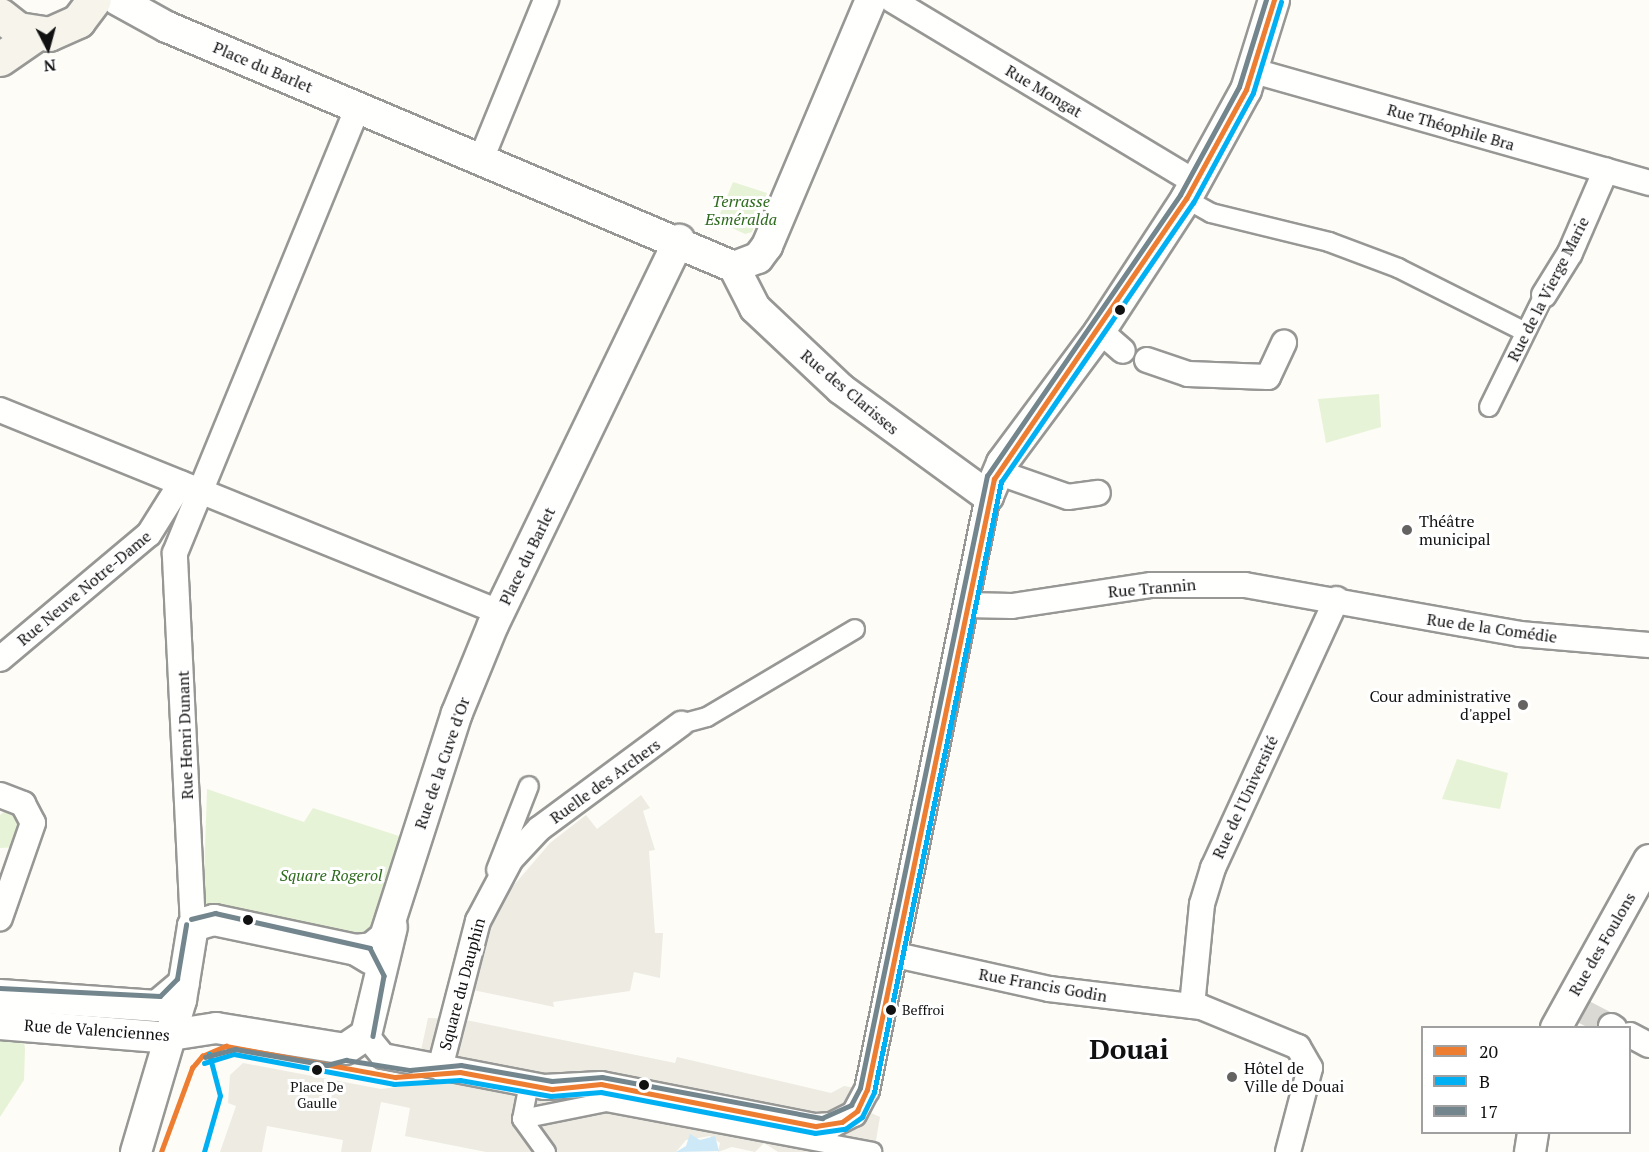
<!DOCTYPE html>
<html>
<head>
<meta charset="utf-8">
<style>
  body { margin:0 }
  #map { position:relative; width:1649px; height:1152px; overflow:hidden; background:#fdfcf7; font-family:"PT Serif",serif }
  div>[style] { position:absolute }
  .green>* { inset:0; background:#e7f3d7 }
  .plaza>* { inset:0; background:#edebe2 }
  .water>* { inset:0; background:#cde8f7 }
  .minor-tunnel>* { height:24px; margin-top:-12px; transform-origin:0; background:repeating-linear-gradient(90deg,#dad9d4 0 24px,transparent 0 36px) }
  .roads { filter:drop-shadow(2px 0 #979795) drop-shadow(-2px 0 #979795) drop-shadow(0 2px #979795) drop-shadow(0 -2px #979795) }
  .pedestrian>* { height:18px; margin:-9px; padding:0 9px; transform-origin:9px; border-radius:9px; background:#fffffe }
  .minor>* { height:24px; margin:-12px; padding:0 12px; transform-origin:12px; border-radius:12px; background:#fffffe }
  .tertiary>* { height:30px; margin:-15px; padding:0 15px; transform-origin:15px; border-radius:15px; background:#fffffe }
  .secondary>* { height:33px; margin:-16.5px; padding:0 16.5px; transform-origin:16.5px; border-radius:16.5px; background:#f6f4eb }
  .bus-1>* { height:4.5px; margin:-2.25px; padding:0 2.25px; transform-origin:2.25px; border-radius:2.25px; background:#ed7d31 }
  .bus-2>* { height:4.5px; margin:-2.25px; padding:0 2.25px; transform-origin:2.25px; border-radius:2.25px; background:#01b0f3 }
  .bus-3>* { height:4.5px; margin:-2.25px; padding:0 2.25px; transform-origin:2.25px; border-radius:2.25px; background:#73868d }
  .dots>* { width:16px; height:16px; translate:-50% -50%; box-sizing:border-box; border:3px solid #fff; border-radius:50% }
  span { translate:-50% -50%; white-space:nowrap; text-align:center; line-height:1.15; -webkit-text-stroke:6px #fff; paint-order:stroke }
  .bus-label { font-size:14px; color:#111 }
  .left { translate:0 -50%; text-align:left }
  .street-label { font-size:16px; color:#111 }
  .park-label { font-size:16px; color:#2f6b1f; font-style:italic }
  .poi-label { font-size:16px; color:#111 }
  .right { translate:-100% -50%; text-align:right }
  .town-label { font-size:28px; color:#111; font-weight:700 }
  .legend { position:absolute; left:1421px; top:1026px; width:210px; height:108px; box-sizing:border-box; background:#fff; border:2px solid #a0a0a0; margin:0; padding:8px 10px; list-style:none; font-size:18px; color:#111 }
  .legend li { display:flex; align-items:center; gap:12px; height:30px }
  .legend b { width:30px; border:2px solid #a0a0a0 }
  .north { position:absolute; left:18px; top:18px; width:60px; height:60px; -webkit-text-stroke:4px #fff; paint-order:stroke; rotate:174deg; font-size:16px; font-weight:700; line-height:24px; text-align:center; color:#111 }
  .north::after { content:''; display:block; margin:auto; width:21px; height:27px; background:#111; clip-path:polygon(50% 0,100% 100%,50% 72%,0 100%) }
</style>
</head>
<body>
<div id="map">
  <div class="green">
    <div style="clip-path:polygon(733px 182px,767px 193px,752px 232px,745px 234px,717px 221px)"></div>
    <div style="clip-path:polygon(1379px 394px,1381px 427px,1326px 443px,1318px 399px)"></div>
    <div style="clip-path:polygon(1457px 759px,1508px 773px,1500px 809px,1442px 799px)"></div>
    <div style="clip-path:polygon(207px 789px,304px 822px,313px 808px,402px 837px,372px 942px,203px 909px)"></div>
    <div style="clip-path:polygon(10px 807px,22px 813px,20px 847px,0 848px,0 815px)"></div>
    <div style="clip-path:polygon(0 1041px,24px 1043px,25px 1048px,24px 1080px,0 1117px)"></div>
  </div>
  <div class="plaza">
    <div style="clip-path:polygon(641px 795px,650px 808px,643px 811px,655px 850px,649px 851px,655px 933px,663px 933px,660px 978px,634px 972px,630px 991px,553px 1002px,554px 1007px,468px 989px,484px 920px,550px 843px,586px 815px,597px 829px)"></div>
    <div style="clip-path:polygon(428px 1018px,461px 1019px,675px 1063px,677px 1057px,831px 1093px,844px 1086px,855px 1088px,851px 1102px,830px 1116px,562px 1079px,420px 1055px)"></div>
    <div style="clip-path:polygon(243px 1063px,381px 1089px,450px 1081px,592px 1094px,817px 1136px,869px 1112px,880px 1117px,874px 1152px,778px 1152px,764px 1143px,755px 1152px,732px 1147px,718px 1152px,720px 1143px,710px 1136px,686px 1140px,676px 1152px,486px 1152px,405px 1136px,410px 1108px,381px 1102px,371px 1152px,341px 1152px,343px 1140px,267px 1126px,262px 1152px,220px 1152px,236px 1106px,228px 1103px,230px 1075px)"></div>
  </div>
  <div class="water">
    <div style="clip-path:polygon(690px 1134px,700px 1140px,715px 1136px,719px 1151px,676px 1152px,686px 1146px)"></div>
  </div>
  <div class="minor-tunnel">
    <div style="left:1584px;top:1012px;width:30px;rotate:27deg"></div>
  </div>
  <div class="roads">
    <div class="pedestrian">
      <div style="left:1186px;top:199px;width:29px;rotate:29deg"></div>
      <div style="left:1211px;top:213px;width:122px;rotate:13.8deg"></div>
      <div style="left:1329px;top:242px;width:74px;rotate:20.6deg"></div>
      <div style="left:1398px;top:268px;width:142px;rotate:26.7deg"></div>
      <div style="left:1489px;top:407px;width:125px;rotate:-63.8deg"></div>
      <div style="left:681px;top:724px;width:27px;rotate:-15deg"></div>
      <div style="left:707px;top:717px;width:172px;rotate:-30.7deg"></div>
      <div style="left:496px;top:870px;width:90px;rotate:-68.6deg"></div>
      <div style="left:527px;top:1094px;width:25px;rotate:101deg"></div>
      <div style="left:522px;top:1119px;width:41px;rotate:54deg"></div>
      <div style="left:522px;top:1119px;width:86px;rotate:-11.4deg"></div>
      <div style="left:606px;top:1102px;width:271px;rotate:10.6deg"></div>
    </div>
    <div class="minor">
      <div style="left:892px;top:0;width:355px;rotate:31deg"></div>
      <div style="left:1254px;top:71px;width:411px;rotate:15.8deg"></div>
      <div style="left:482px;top:157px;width:170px;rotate:-67.8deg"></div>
      <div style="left:1544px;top:295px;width:49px;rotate:-58.2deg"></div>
      <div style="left:1570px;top:253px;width:90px;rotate:-66.6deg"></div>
      <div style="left:1100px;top:331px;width:30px;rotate:41deg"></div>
      <div style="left:1147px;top:360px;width:43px;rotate:18.9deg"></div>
      <div style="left:1188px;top:374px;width:80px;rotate:2.1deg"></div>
      <div style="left:1268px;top:377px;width:38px;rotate:-65deg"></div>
      <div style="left:0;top:410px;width:538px;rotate:22.04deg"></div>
      <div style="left:997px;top:472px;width:75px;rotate:19.4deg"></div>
      <div style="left:1068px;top:497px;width:30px;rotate:-8deg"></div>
      <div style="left:966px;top:605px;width:46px;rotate:1.2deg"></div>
      <div style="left:1012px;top:606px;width:141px;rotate:-8.6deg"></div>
      <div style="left:1151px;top:585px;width:94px"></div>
      <div style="left:1245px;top:585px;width:279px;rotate:10.1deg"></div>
      <div style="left:1520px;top:634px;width:129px;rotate:4.9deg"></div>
      <div style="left:0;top:659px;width:194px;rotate:-40deg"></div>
      <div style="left:149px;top:534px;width:60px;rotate:-57.9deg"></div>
      <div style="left:0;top:795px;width:25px;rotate:21deg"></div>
      <div style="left:23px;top:804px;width:21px;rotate:62deg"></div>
      <div style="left:33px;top:823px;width:101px;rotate:109.2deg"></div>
      <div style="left:193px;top:926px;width:373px;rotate:-92.8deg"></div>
      <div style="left:175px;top:553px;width:482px;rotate:-67.7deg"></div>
      <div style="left:896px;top:955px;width:157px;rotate:12.5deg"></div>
      <div style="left:1049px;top:989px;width:153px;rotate:6.8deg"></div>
      <div style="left:1201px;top:1007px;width:105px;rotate:22.4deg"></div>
      <div style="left:1298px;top:1047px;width:24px;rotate:60deg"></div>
      <div style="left:1310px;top:1068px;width:87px;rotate:104.7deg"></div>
      <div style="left:1192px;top:1006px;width:102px;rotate:-84.4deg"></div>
      <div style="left:1202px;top:904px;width:38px;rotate:-73deg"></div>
      <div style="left:1213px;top:868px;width:296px;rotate:-65.3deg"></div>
      <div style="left:1611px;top:1026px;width:4px;rotate:34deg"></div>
      <div style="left:366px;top:1035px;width:27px;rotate:51deg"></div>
      <div style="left:383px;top:1056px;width:164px;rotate:10.9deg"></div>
      <div style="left:544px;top:1087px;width:57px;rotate:-3deg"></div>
      <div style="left:601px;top:1084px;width:219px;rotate:11.1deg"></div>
      <div style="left:816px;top:1126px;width:16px;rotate:-4deg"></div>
      <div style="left:832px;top:1125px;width:25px;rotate:-27deg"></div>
      <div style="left:854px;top:1114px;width:27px;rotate:-62deg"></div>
      <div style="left:867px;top:1090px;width:606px;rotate:-78.49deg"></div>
      <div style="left:1630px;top:1035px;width:21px;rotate:28deg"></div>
      <div style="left:440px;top:1068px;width:152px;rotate:-75.5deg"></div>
      <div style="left:478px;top:921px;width:70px;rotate:-62deg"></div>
      <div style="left:511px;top:859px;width:41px;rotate:-47deg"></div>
      <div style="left:539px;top:829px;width:177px;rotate:-36.5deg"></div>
    </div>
    <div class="tertiary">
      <div style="left:118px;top:0;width:56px;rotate:28.9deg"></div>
      <div style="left:167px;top:27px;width:616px;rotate:22.94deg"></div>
      <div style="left:734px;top:267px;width:46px;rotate:62.9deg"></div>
      <div style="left:755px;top:308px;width:118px;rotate:43.3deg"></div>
      <div style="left:841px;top:389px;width:182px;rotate:36.1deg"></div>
      <div style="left:988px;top:496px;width:36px;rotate:-67deg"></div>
      <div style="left:1002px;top:463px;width:164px;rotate:-53.4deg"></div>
      <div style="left:1100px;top:331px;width:158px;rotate:-56.9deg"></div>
      <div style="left:1186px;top:199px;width:124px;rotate:-61.2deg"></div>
      <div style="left:1246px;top:90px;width:94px;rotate:-72.7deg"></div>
      <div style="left:734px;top:267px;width:26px;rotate:-21deg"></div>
      <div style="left:758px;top:258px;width:15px;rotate:-53deg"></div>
      <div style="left:767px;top:246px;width:267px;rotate:-67.1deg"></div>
      <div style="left:356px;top:950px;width:16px;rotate:-7deg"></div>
      <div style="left:372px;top:948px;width:17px;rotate:-40deg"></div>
      <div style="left:385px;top:937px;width:235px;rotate:-72.2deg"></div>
      <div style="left:457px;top:713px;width:95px;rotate:-67.8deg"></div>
      <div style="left:493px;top:625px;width:428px;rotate:-64.2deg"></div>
      <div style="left:0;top:995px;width:157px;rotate:4deg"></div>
      <div style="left:157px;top:1006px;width:35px;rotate:-40deg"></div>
      <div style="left:0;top:1024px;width:159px;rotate:4.7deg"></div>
      <div style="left:158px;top:1037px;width:59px;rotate:-8.8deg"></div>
      <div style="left:216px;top:1028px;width:131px;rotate:9.2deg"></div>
      <div style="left:345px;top:1049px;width:25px;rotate:-34deg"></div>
      <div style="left:366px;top:1035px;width:111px;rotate:-76.5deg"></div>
      <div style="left:1556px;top:1028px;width:192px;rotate:-61deg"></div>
      <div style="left:136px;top:1152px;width:159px;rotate:-73.5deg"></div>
      <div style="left:181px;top:1000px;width:75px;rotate:-80.8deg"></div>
      <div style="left:193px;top:926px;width:22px;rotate:-16deg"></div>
      <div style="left:214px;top:920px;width:145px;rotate:11.9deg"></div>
      <div style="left:356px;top:950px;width:17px;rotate:31deg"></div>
      <div style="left:1530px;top:1152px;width:20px;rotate:-81deg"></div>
    </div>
    <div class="secondary">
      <div style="left:0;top:15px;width:23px;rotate:38deg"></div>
      <div style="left:18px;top:29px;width:31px;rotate:9deg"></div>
      <div style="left:49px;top:34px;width:32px;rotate:-24deg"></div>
      <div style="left:78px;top:21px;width:26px;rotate:-53deg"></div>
      <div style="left:0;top:59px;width:44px;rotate:-34.8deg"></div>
    </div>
  </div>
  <div class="bus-1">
    <div style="left:161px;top:1152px;width:90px;rotate:-69.7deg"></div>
    <div style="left:192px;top:1068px;width:16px;rotate:-50deg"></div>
    <div style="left:202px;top:1056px;width:26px;rotate:-23deg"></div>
    <div style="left:226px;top:1046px;width:172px;rotate:10.4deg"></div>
    <div style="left:395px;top:1077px;width:65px;rotate:-4.4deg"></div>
    <div style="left:460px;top:1072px;width:94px;rotate:10.5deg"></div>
    <div style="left:552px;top:1089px;width:49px;rotate:-5.8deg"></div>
    <div style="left:601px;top:1084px;width:219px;rotate:11.1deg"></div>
    <div style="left:816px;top:1126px;width:26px;rotate:-9deg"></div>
    <div style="left:842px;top:1122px;width:19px;rotate:-36deg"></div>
    <div style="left:857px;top:1111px;width:23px;rotate:-65deg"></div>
    <div style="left:867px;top:1090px;width:624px;rotate:-78.26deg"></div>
    <div style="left:994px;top:479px;width:340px;rotate:-55.6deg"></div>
    <div style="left:1186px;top:199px;width:124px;rotate:-61.2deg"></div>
    <div style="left:1246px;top:90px;width:94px;rotate:-72.7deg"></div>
  </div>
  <div class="bus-2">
    <div style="left:204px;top:1063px;width:31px;rotate:-17deg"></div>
    <div style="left:234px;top:1054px;width:163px;rotate:10.6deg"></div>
    <div style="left:394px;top:1084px;width:66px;rotate:-3.5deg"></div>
    <div style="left:460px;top:1080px;width:92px;rotate:10deg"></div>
    <div style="left:551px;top:1096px;width:50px;rotate:-4.6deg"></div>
    <div style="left:601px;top:1092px;width:218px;rotate:10.8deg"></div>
    <div style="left:815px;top:1133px;width:30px;rotate:-8deg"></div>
    <div style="left:845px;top:1129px;width:21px;rotate:-35deg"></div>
    <div style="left:862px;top:1117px;width:28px;rotate:-64deg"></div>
    <div style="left:874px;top:1092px;width:623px;rotate:-78.24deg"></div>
    <div style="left:1001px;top:482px;width:339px;rotate:-55.5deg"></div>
    <div style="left:1193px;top:203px;width:125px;rotate:-61.4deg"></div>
    <div style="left:1253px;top:93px;width:95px;rotate:-72.9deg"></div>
    <div style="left:204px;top:1152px;width:58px;rotate:-74.1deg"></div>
    <div style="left:220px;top:1096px;width:43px;rotate:-104.7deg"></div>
  </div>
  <div class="bus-3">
    <div style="left:191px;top:919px;width:25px;rotate:-14deg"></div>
    <div style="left:215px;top:913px;width:159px;rotate:12.7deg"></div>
    <div style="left:370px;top:948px;width:31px;rotate:63deg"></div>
    <div style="left:384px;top:976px;width:61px;rotate:100.4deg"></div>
    <div style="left:0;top:988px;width:160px;rotate:2.9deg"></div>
    <div style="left:160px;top:996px;width:24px;rotate:-45deg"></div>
    <div style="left:177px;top:979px;width:55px;rotate:-80.5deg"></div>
    <div style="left:205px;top:1057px;width:31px;rotate:-15deg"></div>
    <div style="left:235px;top:1049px;width:93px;rotate:9.9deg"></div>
    <div style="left:327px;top:1065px;width:20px;rotate:-15deg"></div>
    <div style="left:346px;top:1060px;width:65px;rotate:8.9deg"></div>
    <div style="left:410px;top:1070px;width:51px;rotate:-5.6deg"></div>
    <div style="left:461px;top:1065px;width:92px;rotate:10deg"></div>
    <div style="left:552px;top:1081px;width:50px;rotate:-4.6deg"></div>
    <div style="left:602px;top:1077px;width:224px;rotate:10.6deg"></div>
    <div style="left:822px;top:1118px;width:32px;rotate:-24deg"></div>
    <div style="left:851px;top:1105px;width:19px;rotate:-62deg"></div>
    <div style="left:860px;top:1088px;width:625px;rotate:-78.28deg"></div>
    <div style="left:987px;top:476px;width:341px;rotate:-55.5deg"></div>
    <div style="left:1180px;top:195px;width:123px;rotate:-61.4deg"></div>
    <div style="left:1239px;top:87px;width:91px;rotate:-72.8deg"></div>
  </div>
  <div class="dots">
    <div style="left:1120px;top:310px;background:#111"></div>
    <div style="left:1407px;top:530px;background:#646362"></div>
    <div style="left:1523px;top:705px;background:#646362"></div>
    <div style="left:248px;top:920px;background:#111"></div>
    <div style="left:891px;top:1010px;background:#111"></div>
    <div style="left:317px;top:1070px;background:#111"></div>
    <div style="left:1232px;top:1077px;background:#646362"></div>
    <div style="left:644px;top:1085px;background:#111"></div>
  </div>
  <div class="bus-label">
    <span class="left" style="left:902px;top:1010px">Beffroi</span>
    <span style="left:317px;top:1095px">Place De<br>Gaulle</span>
  </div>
  <div class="street-label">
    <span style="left:263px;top:67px;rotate:23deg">Place du Barlet</span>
    <span style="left:1044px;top:91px;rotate:31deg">Rue Mongat</span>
    <span style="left:1451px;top:127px;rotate:16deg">Rue Théophile Bra</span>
    <span style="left:1548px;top:289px;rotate:-63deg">Rue de la Vierge Marie</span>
    <span style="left:850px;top:392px;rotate:40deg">Rue des Clarisses</span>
    <span style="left:527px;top:556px;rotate:-64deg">Place du Barlet</span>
    <span style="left:84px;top:588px;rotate:-40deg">Rue Neuve Notre-Dame</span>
    <span style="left:1152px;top:588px;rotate:-5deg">Rue Trannin</span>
    <span style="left:1492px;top:628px;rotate:8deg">Rue de la Comédie</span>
    <span style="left:185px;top:735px;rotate:-92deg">Rue Henri Dunant</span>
    <span style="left:442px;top:763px;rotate:-71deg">Rue de la Cuve d'Or</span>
    <span style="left:605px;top:781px;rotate:-36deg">Ruelle des Archers</span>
    <span style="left:1245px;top:797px;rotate:-65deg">Rue de l'Université</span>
    <span style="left:1602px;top:944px;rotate:-60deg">Rue des Foulons</span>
    <span style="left:462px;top:984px;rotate:-75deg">Square du Dauphin</span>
    <span style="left:1043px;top:985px;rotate:10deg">Rue Francis Godin</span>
    <span style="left:97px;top:1030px;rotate:4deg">Rue de Valenciennes</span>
  </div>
  <div class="park-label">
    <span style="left:741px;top:210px">Terrasse<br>Esméralda</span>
    <span style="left:331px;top:875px">Square Rogerol</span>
  </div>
  <div class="poi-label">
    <span class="left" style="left:1419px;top:530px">Théâtre<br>municipal</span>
    <span class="right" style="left:1511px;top:705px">Cour administrative<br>d'appel</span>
    <span class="left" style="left:1244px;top:1077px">Hôtel de<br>Ville de Douai</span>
  </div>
  <div class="town-label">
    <span style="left:1129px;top:1049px">Douai</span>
  </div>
  <ul class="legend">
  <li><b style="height:8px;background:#ed7d31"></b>20</li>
  <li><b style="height:8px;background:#01b0f3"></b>B</li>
  <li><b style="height:8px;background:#73868d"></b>17</li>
  </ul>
  <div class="north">N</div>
</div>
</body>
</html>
